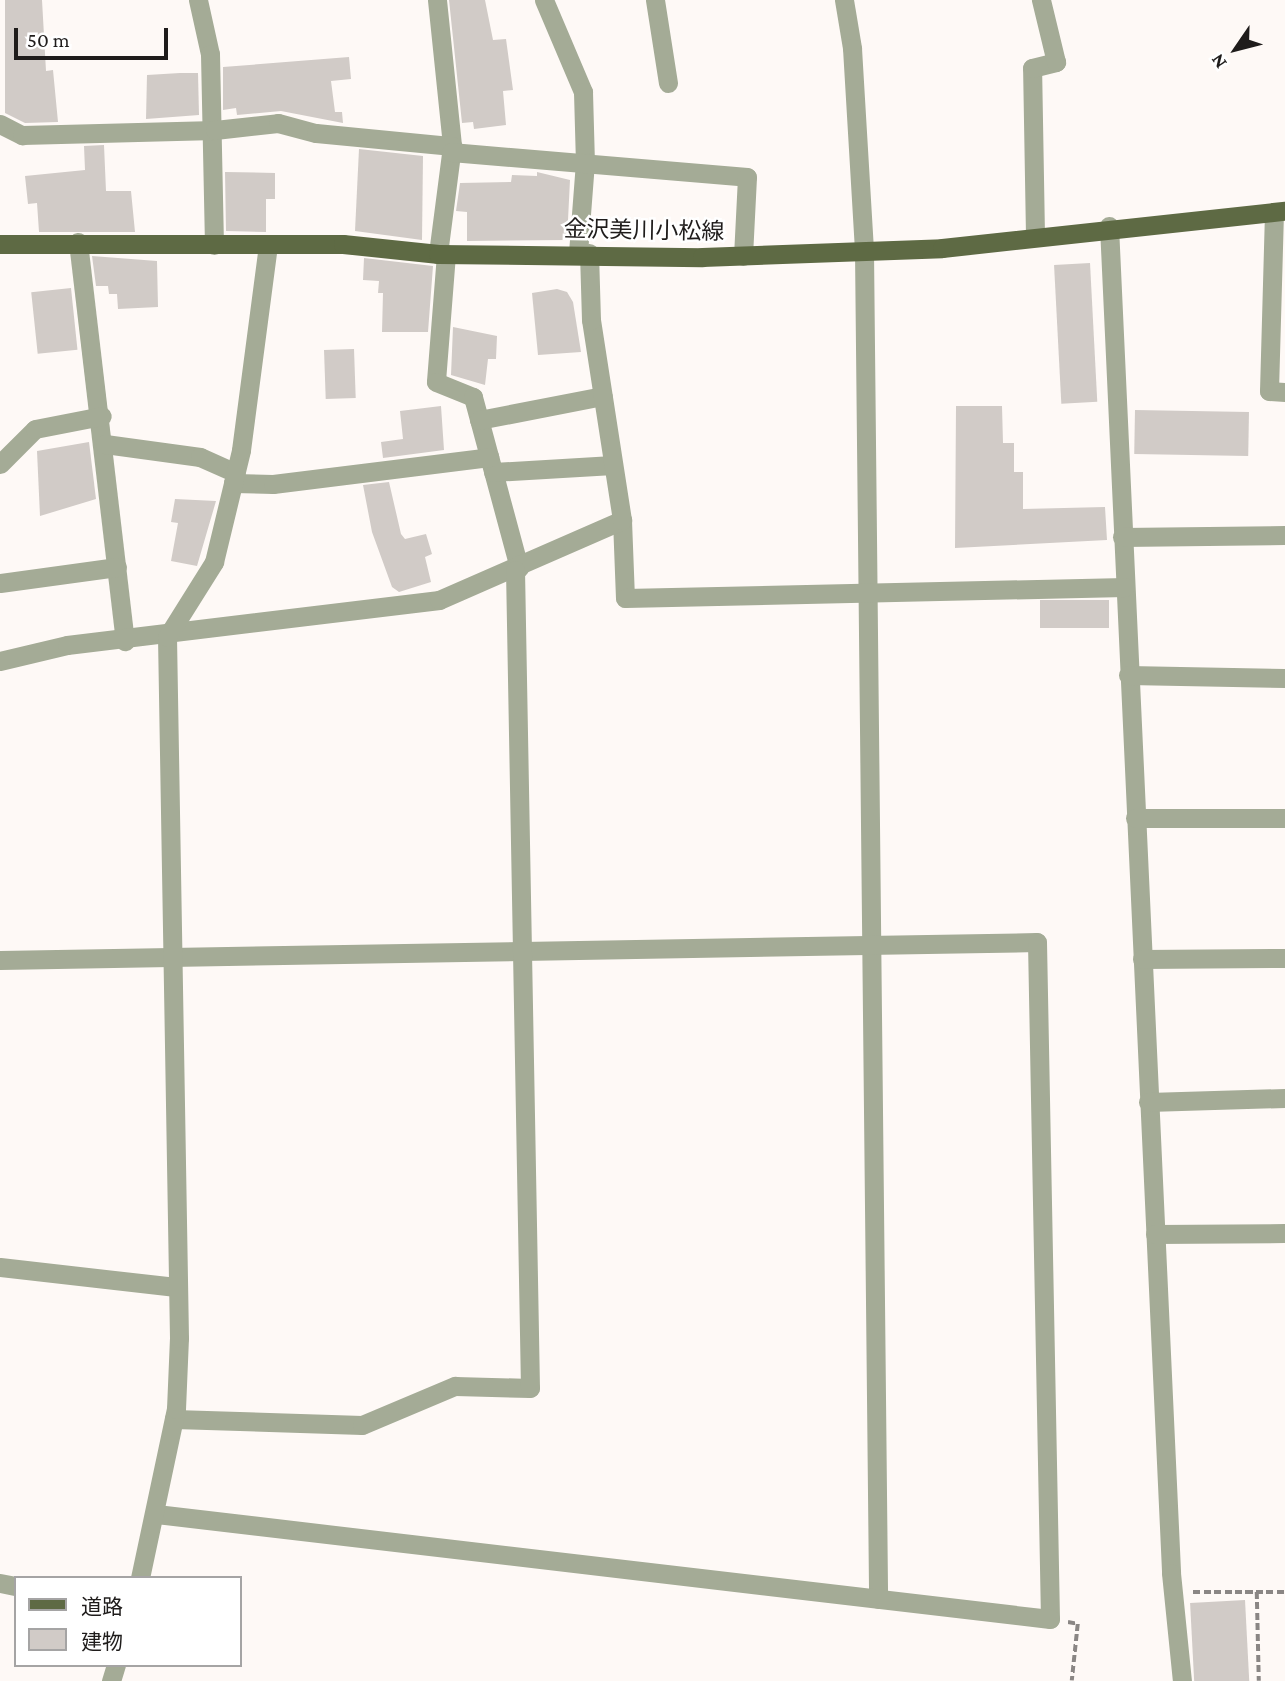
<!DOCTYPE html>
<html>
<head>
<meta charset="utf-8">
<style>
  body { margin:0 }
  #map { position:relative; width:1285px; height:1681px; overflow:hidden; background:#fef9f6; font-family:"Crimson Pro","Noto Sans JP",serif }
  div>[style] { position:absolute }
  .building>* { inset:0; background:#d1cbc7; transform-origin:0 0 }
  .path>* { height:3.5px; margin-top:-1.75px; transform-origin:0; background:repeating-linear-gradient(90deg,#8a8684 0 7px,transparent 0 10.5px) }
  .minor>* { height:19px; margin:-9.5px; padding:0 9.5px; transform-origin:9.5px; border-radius:9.5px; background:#a4ab96 }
  .tertiary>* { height:19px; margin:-9.5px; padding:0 9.5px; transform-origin:9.5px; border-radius:9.5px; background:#a4ab96 }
  .primary>* { height:19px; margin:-9.5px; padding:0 9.5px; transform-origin:9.5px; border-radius:9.5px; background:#5e6a44 }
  span { translate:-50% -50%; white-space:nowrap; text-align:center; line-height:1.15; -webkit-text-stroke:5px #fff; paint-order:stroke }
  .street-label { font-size:23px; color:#1f1c1b }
  .legend { position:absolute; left:14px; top:1576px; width:228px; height:91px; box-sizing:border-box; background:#fff; border:2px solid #a5a4a4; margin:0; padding:9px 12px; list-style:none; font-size:21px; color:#1f1c1b }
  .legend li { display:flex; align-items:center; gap:14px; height:35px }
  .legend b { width:35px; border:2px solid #a5a4a4 }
  .north { position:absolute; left:1201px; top:14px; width:70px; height:70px; -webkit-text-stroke:5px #fff; paint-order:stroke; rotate:235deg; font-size:19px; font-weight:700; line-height:28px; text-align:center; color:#1f1c1b }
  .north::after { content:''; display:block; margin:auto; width:24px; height:32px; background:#1f1c1b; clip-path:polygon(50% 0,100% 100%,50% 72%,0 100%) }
  .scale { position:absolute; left:14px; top:28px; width:154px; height:32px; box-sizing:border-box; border:4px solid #1f1c1b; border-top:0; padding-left:9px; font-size:21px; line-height:24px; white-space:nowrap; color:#1f1c1b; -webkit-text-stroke:5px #fff; paint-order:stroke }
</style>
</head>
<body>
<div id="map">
  <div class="building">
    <div style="clip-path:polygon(5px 0,42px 0,46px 71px,53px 70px,58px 122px,25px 123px,5px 113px)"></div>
    <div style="clip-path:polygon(449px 0,485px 0,493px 40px,506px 39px,513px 90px,503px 91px,506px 125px,474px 129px,473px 122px,462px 123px)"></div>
    <div style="clip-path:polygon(349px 57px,351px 79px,331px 81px,335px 112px,342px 112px,343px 123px,281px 111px,237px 115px,236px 108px,223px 110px,223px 67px)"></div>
    <div style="clip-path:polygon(180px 73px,198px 73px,199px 115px,146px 119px,147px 75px)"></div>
    <div style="clip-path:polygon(104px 145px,106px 191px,131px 191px,135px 232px,39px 232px,37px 203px,28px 204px,25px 176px,85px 170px,84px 146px)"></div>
    <div style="clip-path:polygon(359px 149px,423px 156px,422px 240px,355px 231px)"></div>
    <div style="clip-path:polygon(225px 172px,275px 173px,275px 199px,266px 199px,266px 232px,226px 231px)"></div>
    <div style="clip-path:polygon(537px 172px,570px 180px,567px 240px,467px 241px,467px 212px,456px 211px,460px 183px,511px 182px,512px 175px,537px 176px)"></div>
    <div style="clip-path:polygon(92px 256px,157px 261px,158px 307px,118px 309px,117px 294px,109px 294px,108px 286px,96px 286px)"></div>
    <div style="clip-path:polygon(364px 258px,433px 266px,428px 332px,382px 332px,383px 293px,378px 293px,379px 281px,363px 280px)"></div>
    <div style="left:1090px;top:263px;width:139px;height:36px;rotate:87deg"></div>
    <div style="left:71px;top:288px;width:62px;height:40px;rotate:84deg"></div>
    <div style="clip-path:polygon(557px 289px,567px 292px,573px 302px,581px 352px,538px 355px,532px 293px)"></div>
    <div style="clip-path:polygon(453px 327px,497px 336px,496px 359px,488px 359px,485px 385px,451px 375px)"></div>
    <div style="left:354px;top:349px;width:49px;height:30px;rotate:88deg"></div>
    <div style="clip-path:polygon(441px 406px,444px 450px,383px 458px,381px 442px,403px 439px,400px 411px)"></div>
    <div style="clip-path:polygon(956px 406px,1002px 406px,1003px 443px,1014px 443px,1014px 472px,1023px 472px,1023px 509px,1105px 507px,1107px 540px,955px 548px)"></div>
    <div style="left:1135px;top:410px;width:114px;height:44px;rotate:1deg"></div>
    <div style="clip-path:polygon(89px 442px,96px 499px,40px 516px,37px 451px)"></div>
    <div style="clip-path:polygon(389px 482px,401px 534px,405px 539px,426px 534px,432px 554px,425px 557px,431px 582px,399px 592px,392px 587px,372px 532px,363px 485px)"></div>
    <div style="clip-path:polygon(175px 499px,216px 501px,197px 566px,171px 561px,178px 523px,171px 522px)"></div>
    <div style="left:1109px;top:600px;width:28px;height:69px;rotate:90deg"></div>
    <div style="left:1245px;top:1600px;width:81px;height:55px;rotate:87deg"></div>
  </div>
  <div class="path">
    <div style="left:1193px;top:1592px;width:92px"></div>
    <div style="left:1257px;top:1592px;width:89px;rotate:88.7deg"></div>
    <div style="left:1068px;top:1622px;width:10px;rotate:11deg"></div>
    <div style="left:1078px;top:1624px;width:57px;rotate:96deg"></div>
  </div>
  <div class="minor">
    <div style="left:198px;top:0;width:55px;rotate:77.5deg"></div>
    <div style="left:210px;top:54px;width:191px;rotate:88.8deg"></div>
    <div style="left:437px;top:0;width:147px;rotate:84.1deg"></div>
    <div style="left:452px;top:146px;width:109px;rotate:97.4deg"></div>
    <div style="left:544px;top:0;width:100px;rotate:67deg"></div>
    <div style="left:583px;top:92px;width:70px;rotate:88.4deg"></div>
    <div style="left:585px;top:162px;width:91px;rotate:94.4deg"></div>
    <div style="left:655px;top:0;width:84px;rotate:81.1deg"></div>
    <div style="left:0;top:124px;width:25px;rotate:27deg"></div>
    <div style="left:22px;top:135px;width:193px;rotate:-1.5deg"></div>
    <div style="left:215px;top:130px;width:63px;rotate:-6.3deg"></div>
    <div style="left:278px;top:123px;width:39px;rotate:15deg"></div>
    <div style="left:316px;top:133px;width:137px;rotate:5.5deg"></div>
    <div style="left:451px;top:152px;width:297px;rotate:4.8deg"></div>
    <div style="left:747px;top:177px;width:79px;rotate:92.9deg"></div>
    <div style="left:1274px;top:212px;width:179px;rotate:91.6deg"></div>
    <div style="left:1269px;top:391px;width:16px;rotate:4deg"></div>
    <div style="left:1109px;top:226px;width:1348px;rotate:87.36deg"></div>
    <div style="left:1171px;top:1573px;width:109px;rotate:84.2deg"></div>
    <div style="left:1035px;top:235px;width:167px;rotate:-91deg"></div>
    <div style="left:1032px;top:68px;width:25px;rotate:-14deg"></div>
    <div style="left:1056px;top:62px;width:64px;rotate:-103.6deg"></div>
    <div style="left:78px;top:242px;width:402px;rotate:83.3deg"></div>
    <div style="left:864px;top:251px;width:1348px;rotate:89.4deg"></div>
    <div style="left:446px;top:254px;width:128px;rotate:94.5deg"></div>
    <div style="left:436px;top:382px;width:40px;rotate:22deg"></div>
    <div style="left:473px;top:397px;width:177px;rotate:74.9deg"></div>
    <div style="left:479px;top:420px;width:126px;rotate:-11deg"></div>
    <div style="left:105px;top:444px;width:96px;rotate:7.8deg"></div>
    <div style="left:200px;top:457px;width:39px;rotate:24deg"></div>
    <div style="left:0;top:464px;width:49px;rotate:-45deg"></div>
    <div style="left:35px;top:429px;width:68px;rotate:-11deg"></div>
    <div style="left:493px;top:472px;width:120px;rotate:-3.3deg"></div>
    <div style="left:233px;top:483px;width:40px;rotate:1.4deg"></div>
    <div style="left:273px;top:484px;width:218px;rotate:-7.1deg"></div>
    <div style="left:622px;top:520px;width:78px;rotate:87.8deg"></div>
    <div style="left:625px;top:598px;width:500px;rotate:-1.26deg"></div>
    <div style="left:1122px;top:537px;width:163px;rotate:-0.7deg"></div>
    <div style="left:0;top:583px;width:118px;rotate:-7.8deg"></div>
    <div style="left:0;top:661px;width:69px;rotate:-13.4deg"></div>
    <div style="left:67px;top:645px;width:375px;rotate:-6.9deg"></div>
    <div style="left:439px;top:600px;width:200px;rotate:-23.6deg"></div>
    <div style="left:622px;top:520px;width:202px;rotate:-98.8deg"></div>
    <div style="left:591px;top:320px;width:67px;rotate:-91.7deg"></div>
    <div style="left:1128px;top:675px;width:157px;rotate:1.1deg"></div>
    <div style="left:1135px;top:818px;width:150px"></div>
    <div style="left:1142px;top:959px;width:143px;rotate:-0.4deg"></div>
    <div style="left:0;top:960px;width:1037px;rotate:-0.99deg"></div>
    <div style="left:1037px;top:942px;width:677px;rotate:88.9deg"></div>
    <div style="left:1050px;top:1619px;width:900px;rotate:-173.3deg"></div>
    <div style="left:1148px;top:1102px;width:137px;rotate:-1.7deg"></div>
    <div style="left:1155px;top:1234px;width:130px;rotate:-0.4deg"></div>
    <div style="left:0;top:1267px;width:177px;rotate:6.5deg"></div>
    <div style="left:174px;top:1419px;width:188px;rotate:1.8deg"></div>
    <div style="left:362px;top:1425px;width:101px;rotate:-22.8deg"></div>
    <div style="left:455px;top:1386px;width:75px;rotate:1.5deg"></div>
    <div style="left:530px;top:1388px;width:818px;rotate:-91.05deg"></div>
    <div style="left:140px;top:1578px;width:173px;rotate:-78deg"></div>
    <div style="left:176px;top:1409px;width:71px;rotate:-87.6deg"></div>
    <div style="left:179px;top:1338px;width:701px;rotate:-90.98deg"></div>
    <div style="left:167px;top:637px;width:89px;rotate:-57.9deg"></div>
    <div style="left:214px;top:562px;width:115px;rotate:-76.4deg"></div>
    <div style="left:241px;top:450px;width:207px;rotate:-82.5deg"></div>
    <div style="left:0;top:1583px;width:16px;rotate:11deg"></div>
    <div style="left:111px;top:1681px;width:17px;rotate:-73deg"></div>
  </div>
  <div class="tertiary">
    <div style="left:844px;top:0;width:49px;rotate:80.5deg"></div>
    <div style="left:852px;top:48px;width:203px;rotate:86.6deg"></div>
  </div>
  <div class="primary">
    <div style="left:0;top:244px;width:343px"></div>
    <div style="left:343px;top:244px;width:96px;rotate:6deg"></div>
    <div style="left:438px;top:254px;width:264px;rotate:0.7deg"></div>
    <div style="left:702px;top:257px;width:240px;rotate:-2.1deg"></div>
    <div style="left:942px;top:248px;width:345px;rotate:-6.2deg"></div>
  </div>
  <div class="street-label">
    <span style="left:644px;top:230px;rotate:1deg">金沢美川小松線</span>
  </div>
  <ul class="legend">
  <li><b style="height:9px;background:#5e6a44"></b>道路</li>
  <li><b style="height:19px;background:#d1cbc7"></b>建物</li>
  </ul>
  <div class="north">N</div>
  <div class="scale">50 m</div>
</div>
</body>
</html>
